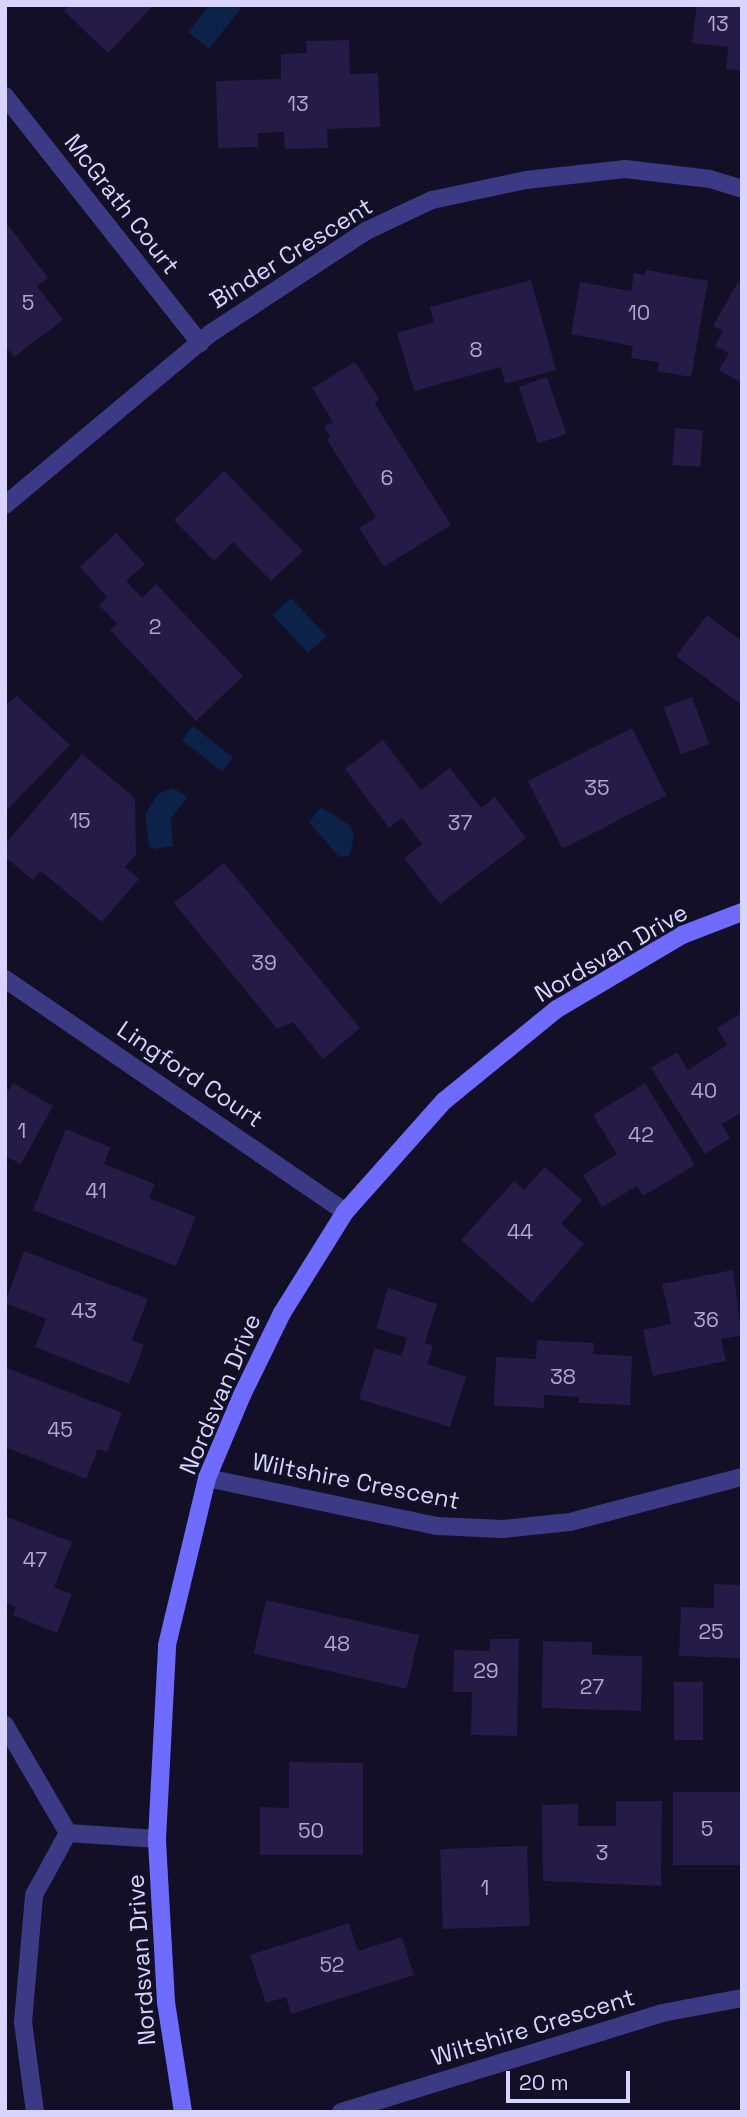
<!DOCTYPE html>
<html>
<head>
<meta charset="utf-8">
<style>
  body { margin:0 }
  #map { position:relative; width:747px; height:2117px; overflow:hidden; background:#130f26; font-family:"Space Grotesk",sans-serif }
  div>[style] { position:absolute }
  .water>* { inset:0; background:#0c2248; transform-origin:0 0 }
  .building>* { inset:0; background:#241b47; transform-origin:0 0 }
  .lane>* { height:18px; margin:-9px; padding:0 9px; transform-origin:9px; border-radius:9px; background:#3d3a85 }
  .street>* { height:18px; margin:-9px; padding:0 9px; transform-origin:9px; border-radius:9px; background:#3d3a85 }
  .secondary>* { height:18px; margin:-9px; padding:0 9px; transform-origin:9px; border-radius:9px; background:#6f6bff }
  span { translate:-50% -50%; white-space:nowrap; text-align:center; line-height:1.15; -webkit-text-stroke:6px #130f26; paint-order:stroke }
  .number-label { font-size:21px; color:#aca6d1 }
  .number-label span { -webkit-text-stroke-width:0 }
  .street-label { font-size:24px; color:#d9d4ff }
  .frame { position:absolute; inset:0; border:7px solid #d9d4ff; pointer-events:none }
  .scale { position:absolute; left:506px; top:2071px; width:124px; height:32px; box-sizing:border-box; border:4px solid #d9d4ff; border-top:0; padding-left:9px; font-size:21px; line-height:24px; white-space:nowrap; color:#d9d4ff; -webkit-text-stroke:5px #130f26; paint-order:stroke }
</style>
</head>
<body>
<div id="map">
  <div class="water">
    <div style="clip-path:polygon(210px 5px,242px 7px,209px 49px,188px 32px)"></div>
    <div style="left:291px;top:598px;width:52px;height:25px;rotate:47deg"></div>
    <div style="left:193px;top:726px;width:51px;height:18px;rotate:38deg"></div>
    <div style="clip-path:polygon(173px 788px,187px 797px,171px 818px,173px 846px,155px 849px,149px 847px,145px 814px,158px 794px)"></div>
    <div style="clip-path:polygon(321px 807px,351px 826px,354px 837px,349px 856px,339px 857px,309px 822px)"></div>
  </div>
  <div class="building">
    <div style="clip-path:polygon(70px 5px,154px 5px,108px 53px,64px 11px)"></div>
    <div style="clip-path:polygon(697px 5px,742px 5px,742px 71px,726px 69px,728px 47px,692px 43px)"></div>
    <div style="clip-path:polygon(349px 40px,350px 74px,378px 73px,380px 127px,327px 129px,328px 148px,285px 149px,284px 132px,258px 133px,258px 147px,218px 148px,216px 81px,281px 79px,281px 54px,307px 53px,306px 41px)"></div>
    <div style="clip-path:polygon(5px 221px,48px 278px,37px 286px,63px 320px,14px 357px,5px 346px)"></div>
    <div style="clip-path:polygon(646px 270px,708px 281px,691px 377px,657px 371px,659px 362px,631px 358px,633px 346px,571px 334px,580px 282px,631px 291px,634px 273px,645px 275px)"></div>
    <div style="clip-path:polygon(531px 280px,556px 370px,505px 384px,501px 367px,414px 391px,397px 333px,434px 322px,430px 307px)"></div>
    <div style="clip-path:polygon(738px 282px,742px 285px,742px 383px,719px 370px,729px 353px,715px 346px,723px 331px,713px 326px)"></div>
    <div style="clip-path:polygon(355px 362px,379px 399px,375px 404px,451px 525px,384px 567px,359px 528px,376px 517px,327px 440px,330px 436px,324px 427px,333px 422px,312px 388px)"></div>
    <div style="left:547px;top:377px;width:60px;height:30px;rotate:71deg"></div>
    <div style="left:675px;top:428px;width:28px;height:37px;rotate:4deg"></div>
    <div style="clip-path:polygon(224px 471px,303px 551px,271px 581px,233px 542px,214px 561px,174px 520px)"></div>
    <div style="clip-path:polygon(116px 533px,145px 564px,126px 581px,142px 598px,156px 584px,243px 676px,196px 721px,110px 630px,117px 624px,99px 605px,107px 597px,80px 567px)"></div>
    <div style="clip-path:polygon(707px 615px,742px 641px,742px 705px,676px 656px)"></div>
    <div style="clip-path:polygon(17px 696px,70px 745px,5px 812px,5px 705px)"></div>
    <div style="left:692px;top:697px;width:50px;height:30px;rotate:70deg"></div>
    <div style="left:632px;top:728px;width:76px;height:117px;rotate:63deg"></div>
    <div style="clip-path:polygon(383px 740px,421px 790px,450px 768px,481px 808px,495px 797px,526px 838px,440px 904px,404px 858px,422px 844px,402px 818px,389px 828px,345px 769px)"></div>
    <div style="clip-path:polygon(82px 754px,135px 798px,136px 855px,125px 867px,139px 879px,102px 922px,41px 871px,33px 880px,5px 857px,5px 844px)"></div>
    <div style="clip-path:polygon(224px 863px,360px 1028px,323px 1059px,293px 1022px,277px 1029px,174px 903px)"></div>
    <div style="clip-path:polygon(742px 1013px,742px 1112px,722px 1124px,730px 1138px,705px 1154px,651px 1068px,677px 1052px,688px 1070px,727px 1045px,717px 1028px)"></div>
    <div style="clip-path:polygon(13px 1083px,53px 1106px,21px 1164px,5px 1156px,5px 1088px,9px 1090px)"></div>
    <div style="clip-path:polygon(645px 1083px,695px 1165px,643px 1196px,637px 1186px,602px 1207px,583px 1175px,617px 1154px,593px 1115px)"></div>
    <div style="clip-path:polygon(66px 1129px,110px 1147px,104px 1164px,155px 1184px,149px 1198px,196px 1217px,176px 1266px,33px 1210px)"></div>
    <div style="clip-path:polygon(545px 1167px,582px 1200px,561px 1224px,584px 1244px,532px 1303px,461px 1240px,514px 1181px,524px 1190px)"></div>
    <div style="clip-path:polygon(24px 1251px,148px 1299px,132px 1340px,144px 1345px,129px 1384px,35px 1347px,46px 1319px,5px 1303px)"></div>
    <div style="clip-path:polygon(733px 1270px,742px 1335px,721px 1339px,726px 1361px,653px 1376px,643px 1330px,671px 1324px,662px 1284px)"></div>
    <div style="clip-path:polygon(388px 1288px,437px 1304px,425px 1343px,433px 1346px,427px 1364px,466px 1377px,450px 1427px,359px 1399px,375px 1348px,401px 1356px,407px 1338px,376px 1328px)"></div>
    <div style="clip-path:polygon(537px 1340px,594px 1343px,593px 1354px,632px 1356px,630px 1405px,579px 1403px,579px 1397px,544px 1395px,544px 1408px,494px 1406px,496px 1357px,536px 1359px)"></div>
    <div style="clip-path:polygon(5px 1367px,122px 1413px,107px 1452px,98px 1449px,86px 1479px,5px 1447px)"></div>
    <div style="clip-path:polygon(5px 1516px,72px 1542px,54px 1587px,72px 1594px,57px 1633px,13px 1615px,16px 1607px,5px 1602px)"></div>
    <div style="clip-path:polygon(714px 1584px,742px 1585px,742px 1658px,679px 1656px,681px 1607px,714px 1608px)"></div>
    <div style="left:266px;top:1600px;width:157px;height:55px;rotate:13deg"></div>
    <div style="clip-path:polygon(490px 1639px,519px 1639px,517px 1736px,471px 1735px,472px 1692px,453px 1692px,454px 1650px,489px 1651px)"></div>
    <div style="clip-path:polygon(543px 1641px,592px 1642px,592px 1655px,642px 1656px,641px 1711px,542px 1708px)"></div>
    <div style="left:674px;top:1682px;width:29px;height:58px"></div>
    <div style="clip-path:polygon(289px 1762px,363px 1763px,363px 1855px,260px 1855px,260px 1807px,289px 1808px)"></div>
    <div style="left:742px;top:1792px;width:73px;height:69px;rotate:90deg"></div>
    <div style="clip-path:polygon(616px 1801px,662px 1801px,661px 1886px,543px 1881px,542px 1805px,578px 1804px,578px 1826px,616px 1826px)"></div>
    <div style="left:527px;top:1846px;width:80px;height:87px;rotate:88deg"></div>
    <div style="clip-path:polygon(349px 1923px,358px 1951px,402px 1937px,414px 1975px,291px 2014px,286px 1997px,266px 2003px,250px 1955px)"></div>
  </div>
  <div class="lane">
    <div style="left:5px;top:1725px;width:125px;rotate:59.7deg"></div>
    <div style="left:35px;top:2112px;width:91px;rotate:-97.6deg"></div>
    <div style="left:23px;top:2022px;width:127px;rotate:-85deg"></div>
    <div style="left:34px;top:1895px;width:71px;rotate:-61.3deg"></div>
    <div style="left:68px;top:1833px;width:89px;rotate:3.9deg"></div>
  </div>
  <div class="street">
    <div style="left:5px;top:96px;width:315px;rotate:51.7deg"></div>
    <div style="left:5px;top:505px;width:268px;rotate:-39.9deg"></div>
    <div style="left:211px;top:333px;width:186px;rotate:-33.3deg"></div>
    <div style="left:366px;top:231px;width:73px;rotate:-25.2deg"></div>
    <div style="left:432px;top:200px;width:96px;rotate:-12deg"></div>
    <div style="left:526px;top:180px;width:100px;rotate:-6.3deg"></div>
    <div style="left:625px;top:169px;width:86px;rotate:6.7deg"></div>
    <div style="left:710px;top:179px;width:34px;rotate:17deg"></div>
    <div style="left:5px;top:979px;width:412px;rotate:34.4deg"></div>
    <div style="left:207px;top:1478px;width:235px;rotate:11.8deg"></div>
    <div style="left:437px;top:1526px;width:66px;rotate:2.6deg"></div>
    <div style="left:503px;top:1529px;width:67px;rotate:-6deg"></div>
    <div style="left:570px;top:1522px;width:178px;rotate:-14.7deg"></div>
    <div style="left:341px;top:2112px;width:336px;rotate:-17.1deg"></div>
    <div style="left:662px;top:2013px;width:81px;rotate:-10.6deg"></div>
  </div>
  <div class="secondary">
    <div style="left:183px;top:2112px;width:111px;rotate:-98.8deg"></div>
    <div style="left:166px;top:2002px;width:163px;rotate:-93.2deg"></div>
    <div style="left:157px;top:1839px;width:194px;rotate:-87deg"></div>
    <div style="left:167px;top:1645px;width:172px;rotate:-76.5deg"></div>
    <div style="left:207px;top:1478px;width:90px;rotate:-67.1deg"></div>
    <div style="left:242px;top:1395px;width:91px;rotate:-64deg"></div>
    <div style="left:282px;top:1313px;width:119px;rotate:-58deg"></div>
    <div style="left:345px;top:1212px;width:149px;rotate:-48.3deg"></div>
    <div style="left:444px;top:1101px;width:146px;rotate:-39.2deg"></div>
    <div style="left:557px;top:1009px;width:145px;rotate:-30.6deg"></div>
    <div style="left:682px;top:935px;width:64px;rotate:-21deg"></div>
  </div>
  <div class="number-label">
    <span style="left:718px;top:24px">13</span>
    <span style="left:298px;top:104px">13</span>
    <span style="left:28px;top:303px">5</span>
    <span style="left:639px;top:313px">10</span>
    <span style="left:476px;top:350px">8</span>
    <span style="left:387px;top:478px">6</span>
    <span style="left:155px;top:627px">2</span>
    <span style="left:597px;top:788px">35</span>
    <span style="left:80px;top:821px">15</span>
    <span style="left:460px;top:823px">37</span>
    <span style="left:264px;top:963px">39</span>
    <span style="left:704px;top:1091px">40</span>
    <span style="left:22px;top:1131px">1</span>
    <span style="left:641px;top:1135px">42</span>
    <span style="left:96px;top:1191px">41</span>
    <span style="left:520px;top:1232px">44</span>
    <span style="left:84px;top:1311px">43</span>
    <span style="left:706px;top:1320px">36</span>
    <span style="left:563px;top:1377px">38</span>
    <span style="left:60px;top:1430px">45</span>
    <span style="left:35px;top:1560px">47</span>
    <span style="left:711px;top:1632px">25</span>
    <span style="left:337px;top:1644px">48</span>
    <span style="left:486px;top:1671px">29</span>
    <span style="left:592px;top:1687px">27</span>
    <span style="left:707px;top:1829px">5</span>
    <span style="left:311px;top:1831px">50</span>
    <span style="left:602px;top:1853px">3</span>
    <span style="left:485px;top:1888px">1</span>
    <span style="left:332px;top:1965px">52</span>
  </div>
  <div class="street-label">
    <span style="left:122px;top:204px;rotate:52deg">McGrath Court</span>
    <span style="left:291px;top:253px;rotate:-32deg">Binder Crescent</span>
    <span style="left:611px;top:953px;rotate:-30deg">Nordsvan Drive</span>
    <span style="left:190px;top:1074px;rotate:34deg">Lingford Court</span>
    <span style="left:220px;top:1394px;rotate:-67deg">Nordsvan Drive</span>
    <span style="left:356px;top:1481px;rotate:11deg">Wiltshire Crescent</span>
    <span style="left:141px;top:1960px;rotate:-94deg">Nordsvan Drive</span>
    <span style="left:533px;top:2027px;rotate:-17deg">Wiltshire Crescent</span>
  </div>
  <div class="frame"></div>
  <div class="scale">20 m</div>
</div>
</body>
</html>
